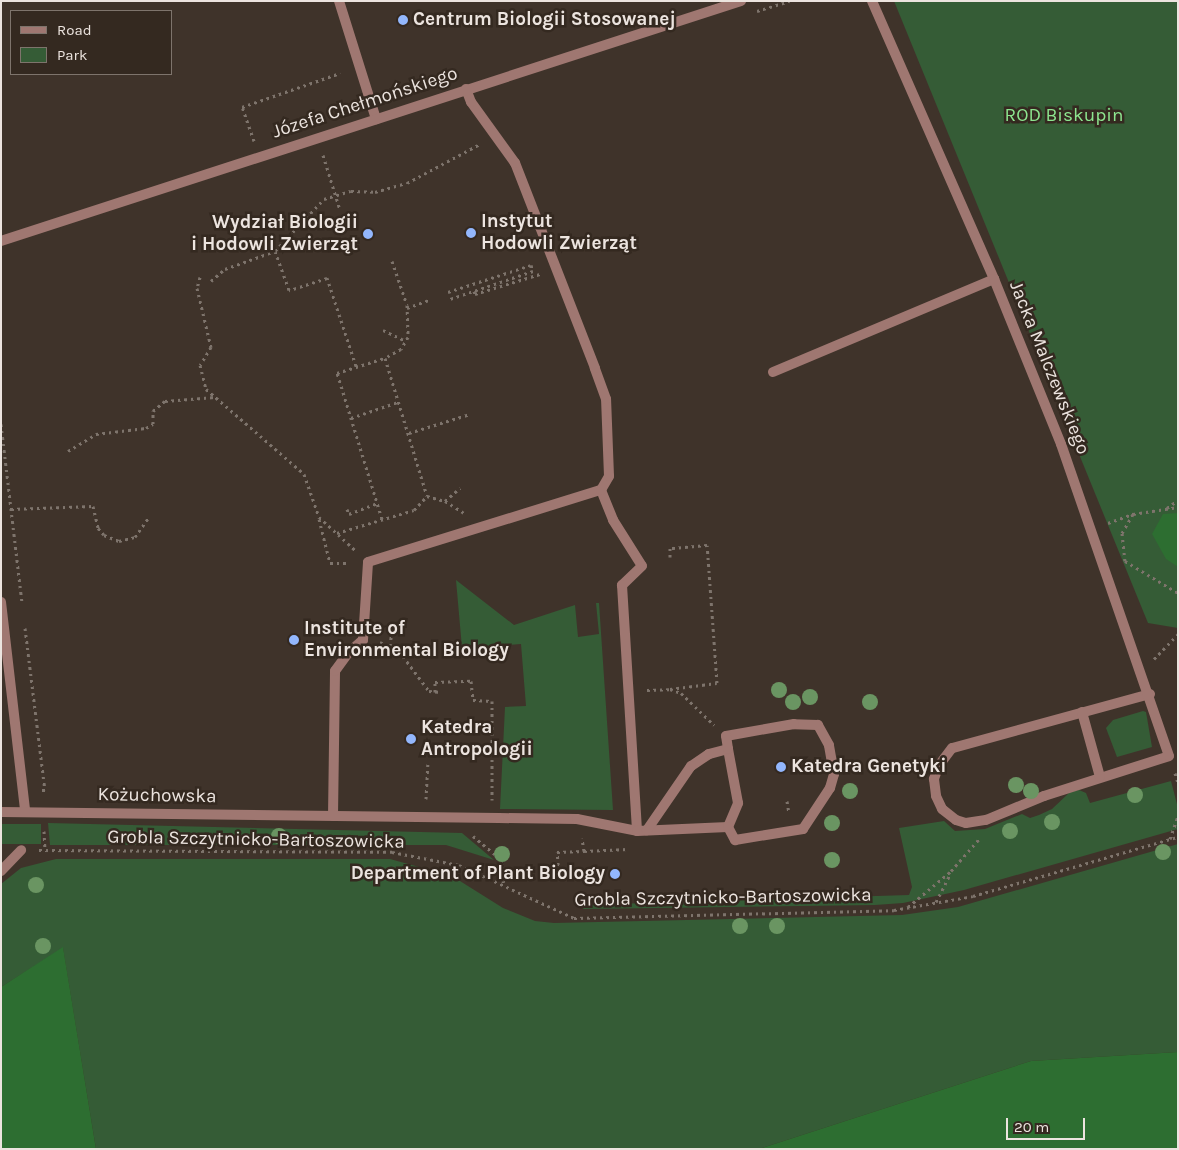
<!DOCTYPE html>
<html>
<head>
<meta charset="utf-8">
<style>
  body { margin:0 }
  #map { position:relative; width:1179px; height:1150px; overflow:hidden; background:#3f332a; font-family:Karla,sans-serif }
  div>[style] { position:absolute }
  .green>* { inset:0; background:#355c36; transform-origin:0 0 }
  .forest>* { inset:0; background:#2d6e31 }
  .path>* { height:3px; margin-top:-1.5px; transform-origin:0; background:repeating-linear-gradient(90deg,#7e746c 0 2.5px,transparent 0 6.5px) }
  .service>* { height:10px; margin:-5px; padding:0 5px; transform-origin:5px; border-radius:5px; background:#9f7771 }
  .minor>* { height:10px; margin:-5px; padding:0 5px; transform-origin:5px; border-radius:5px; background:#9f7771 }
  .trees>* { width:16px; height:16px; margin:-8px; border-radius:50%; background:#6a9562 }
  .dots>* { width:14px; height:14px; translate:-50% -50%; box-sizing:border-box; border:2px solid #342920; border-radius:50% }
  span { translate:-50% -50%; white-space:nowrap; text-align:center; line-height:1.15; -webkit-text-stroke:5px #342920; paint-order:stroke }
  .poi-label { font-size:19px; color:#ece4df; font-weight:700 }
  .left { translate:0 -50%; text-align:left }
  .right { translate:-100% -50%; text-align:right }
  .street-label { font-size:19px; color:#ece4df }
  .park-label { font-size:19px; color:#8de58f }
  .frame { position:absolute; inset:0; border:2px solid #ece4df; pointer-events:none }
  .legend { position:absolute; left:10px; top:10px; width:162px; height:65px; box-sizing:border-box; background:#342920; border:1px solid #7e746c; margin:0; padding:6px 9px; list-style:none; font-size:15px; color:#ece4df }
  .legend li { display:flex; align-items:center; gap:10px; height:25px }
  .legend b { width:25px; border:1px solid #7e746c }
  .scale { position:absolute; left:1006px; top:1118px; width:79px; height:22px; box-sizing:border-box; border:2px solid #ece4df; border-top:0; padding-left:6px; font-size:15px; line-height:18px; white-space:nowrap; color:#ece4df; -webkit-text-stroke:4px #342920; paint-order:stroke }
</style>
</head>
<body>
<div id="map">
  <div class="green">
    <div style="clip-path:polygon(894px 1px,1178px 1px,1178px 628px,1148px 623px)"></div>
    <div style="clip-path:polygon(456px 580px,514px 625px,575px 605px,578px 637px,599px 634px,596px 603px,599px 603px,613px 810px,500px 809px,505px 707px,526px 706px,521px 644px,462px 648px)"></div>
    <div style="clip-path:polygon(1143px 711px,1146px 712px,1152px 747px,1117px 757px,1106px 728px,1113px 720px)"></div>
    <div style="clip-path:polygon(1171px 781px,1178px 808px,1178px 829px,964px 890px,903px 903px,875px 905px,584px 909px,579px 905px,909px 895px,912px 887px,899px 828px,944px 821px,955px 831px,985px 829px,1022px 814px,1030px 818px,1039px 815px,1052px 809px,1070px 792px,1079px 790px,1086px 793px,1090px 803px)"></div>
    <div style="clip-path:polygon(48px 823px,462px 833px,494px 860px,446px 845px,50px 845px)"></div>
    <div style="left:1px;top:824px;width:40px;height:20px"></div>
    <div style="clip-path:polygon(1178px 844px,1178px 1052px,1031px 1061px,759px 1149px,96px 1149px,63px 948px,1px 987px,1px 884px,21px 868px,56px 859px,390px 859px,452px 876px,503px 908px,535px 921px,554px 923px,902px 915px,958px 907px)"></div>
  </div>
  <div class="forest">
    <div style="clip-path:polygon(1178px 513px,1178px 567px,1166px 559px,1152px 534px,1163px 514px)"></div>
    <div style="clip-path:polygon(63px 947px,96px 1149px,1px 1149px,1px 987px)"></div>
    <div style="clip-path:polygon(1178px 1052px,1178px 1149px,759px 1149px,1031px 1061px)"></div>
  </div>
  <div class="path">
    <div style="left:757px;top:11px;width:34px;rotate:-17deg"></div>
    <div style="left:254px;top:141px;width:36px;rotate:-109deg"></div>
    <div style="left:242px;top:107px;width:104px;rotate:-19.1deg"></div>
    <div style="left:323px;top:155px;width:58px;rotate:72.8deg"></div>
    <div style="left:392px;top:261px;width:46px;rotate:71.2deg"></div>
    <div style="left:407px;top:305px;width:32px;rotate:88deg"></div>
    <div style="left:408px;top:337px;width:14px;rotate:120deg"></div>
    <div style="left:401px;top:349px;width:18px;rotate:151deg"></div>
    <div style="left:385px;top:358px;width:144px;rotate:73.1deg"></div>
    <div style="left:200px;top:277px;width:11px;rotate:105deg"></div>
    <div style="left:197px;top:288px;width:61px;rotate:76.7deg"></div>
    <div style="left:211px;top:347px;width:21px;rotate:121deg"></div>
    <div style="left:200px;top:365px;width:25px;rotate:76deg"></div>
    <div style="left:206px;top:389px;width:130px;rotate:40.9deg"></div>
    <div style="left:304px;top:474px;width:46px;rotate:70.8deg"></div>
    <div style="left:319px;top:517px;width:49px;rotate:42.5deg"></div>
    <div style="left:211px;top:281px;width:18px;rotate:-41deg"></div>
    <div style="left:225px;top:269px;width:53px;rotate:-19.8deg"></div>
    <div style="left:474px;top:291px;width:3px;rotate:72deg"></div>
    <div style="left:475px;top:294px;width:68px;rotate:-17.1deg"></div>
    <div style="left:448px;top:292px;width:87px;rotate:-18deg"></div>
    <div style="left:531px;top:265px;width:6px;rotate:72deg"></div>
    <div style="left:533px;top:271px;width:88px;rotate:161.4deg"></div>
    <div style="left:407px;top:308px;width:23px;rotate:-20deg"></div>
    <div style="left:383px;top:330px;width:25px;rotate:26deg"></div>
    <div style="left:356px;top:366px;width:93px;rotate:-108.2deg"></div>
    <div style="left:327px;top:278px;width:40px;rotate:162deg"></div>
    <div style="left:289px;top:290px;width:41px;rotate:-109.7deg"></div>
    <div style="left:275px;top:251px;width:71px;rotate:-46.7deg"></div>
    <div style="left:324px;top:199px;width:28px;rotate:-17deg"></div>
    <div style="left:351px;top:191px;width:24px;rotate:2deg"></div>
    <div style="left:375px;top:192px;width:33px;rotate:-16deg"></div>
    <div style="left:407px;top:183px;width:83px;rotate:-28.1deg"></div>
    <div style="left:351px;top:418px;width:50px;rotate:-18.8deg"></div>
    <div style="left:1px;top:424px;width:179px;rotate:83.3deg"></div>
    <div style="left:409px;top:433px;width:64px;rotate:-17.3deg"></div>
    <div style="left:68px;top:451px;width:33px;rotate:-31deg"></div>
    <div style="left:96px;top:434px;width:50px;rotate:-6.8deg"></div>
    <div style="left:146px;top:428px;width:8px;rotate:-30deg"></div>
    <div style="left:153px;top:424px;width:13px;rotate:-90deg"></div>
    <div style="left:153px;top:411px;width:16px;rotate:-40deg"></div>
    <div style="left:165px;top:401px;width:50px;rotate:-4.6deg"></div>
    <div style="left:427px;top:496px;width:19px;rotate:16deg"></div>
    <div style="left:445px;top:501px;width:22px;rotate:32deg"></div>
    <div style="left:445px;top:501px;width:20px;rotate:-41deg"></div>
    <div style="left:1167px;top:508px;width:14px;rotate:-36deg"></div>
    <div style="left:11px;top:509px;width:82px;rotate:-2.1deg"></div>
    <div style="left:93px;top:506px;width:23px;rotate:77deg"></div>
    <div style="left:98px;top:528px;width:9px;rotate:49deg"></div>
    <div style="left:104px;top:535px;width:16px;rotate:22deg"></div>
    <div style="left:119px;top:541px;width:16px;rotate:-14deg"></div>
    <div style="left:135px;top:537px;width:24px;rotate:-55deg"></div>
    <div style="left:347px;top:509px;width:5px;rotate:68deg"></div>
    <div style="left:349px;top:514px;width:30px;rotate:-21deg"></div>
    <div style="left:1133px;top:514px;width:22px;rotate:120deg"></div>
    <div style="left:1122px;top:533px;width:28px;rotate:84deg"></div>
    <div style="left:1125px;top:561px;width:62px;rotate:31.1deg"></div>
    <div style="left:319px;top:519px;width:45px;rotate:76deg"></div>
    <div style="left:330px;top:563px;width:20px"></div>
    <div style="left:382px;top:519px;width:153px;rotate:-107.1deg"></div>
    <div style="left:337px;top:373px;width:50px;rotate:-17.4deg"></div>
    <div style="left:1108px;top:523px;width:27px;rotate:-20deg"></div>
    <div style="left:1133px;top:514px;width:46px;rotate:-8.8deg"></div>
    <div style="left:337px;top:533px;width:80px;rotate:-16.6deg"></div>
    <div style="left:414px;top:510px;width:19px;rotate:-47deg"></div>
    <div style="left:25px;top:628px;width:163px;rotate:83deg"></div>
    <div style="left:45px;top:790px;width:4px;rotate:180deg"></div>
    <div style="left:380px;top:642px;width:21px;rotate:25deg"></div>
    <div style="left:399px;top:651px;width:50px;rotate:53.1deg"></div>
    <div style="left:429px;top:691px;width:12px;rotate:5deg"></div>
    <div style="left:390px;top:646px;width:17px;rotate:-83deg"></div>
    <div style="left:1154px;top:659px;width:35px;rotate:-46deg"></div>
    <div style="left:670px;top:689px;width:47px;rotate:-7.3deg"></div>
    <div style="left:717px;top:683px;width:138px;rotate:-94.1deg"></div>
    <div style="left:707px;top:545px;width:37px;rotate:175deg"></div>
    <div style="left:670px;top:548px;width:9px;rotate:90deg"></div>
    <div style="left:647px;top:690px;width:23px;rotate:-2deg"></div>
    <div style="left:670px;top:689px;width:12px;rotate:20deg"></div>
    <div style="left:681px;top:693px;width:46px;rotate:44.1deg"></div>
    <div style="left:435px;top:692px;width:10px;rotate:-90deg"></div>
    <div style="left:435px;top:682px;width:36px;rotate:-2deg"></div>
    <div style="left:471px;top:681px;width:19px;rotate:84deg"></div>
    <div style="left:473px;top:700px;width:19px;rotate:3deg"></div>
    <div style="left:492px;top:701px;width:99px;rotate:90deg"></div>
    <div style="left:1175px;top:773px;width:10px;rotate:73deg"></div>
    <div style="left:426px;top:799px;width:35px;rotate:-87deg"></div>
    <div style="left:787px;top:801px;width:12px;rotate:81deg"></div>
    <div style="left:44px;top:831px;width:19px;rotate:87deg"></div>
    <div style="left:473px;top:836px;width:33px;rotate:40deg"></div>
    <div style="left:498px;top:857px;width:12px;rotate:59deg"></div>
    <div style="left:504px;top:867px;width:18px;rotate:93deg"></div>
    <div style="left:1170px;top:839px;width:24px;rotate:-71deg"></div>
    <div style="left:39px;top:850px;width:353px;rotate:0.3deg"></div>
    <div style="left:392px;top:852px;width:68px;rotate:11deg"></div>
    <div style="left:459px;top:865px;width:127px;rotate:24.7deg"></div>
    <div style="left:574px;top:918px;width:320px;rotate:-1.4deg"></div>
    <div style="left:894px;top:910px;width:80px;rotate:-10deg"></div>
    <div style="left:973px;top:896px;width:213px;rotate:-16.1deg"></div>
    <div style="left:584px;top:851px;width:44px;rotate:-2.6deg"></div>
    <div style="left:566px;top:878px;width:7px;rotate:180deg"></div>
    <div style="left:559px;top:878px;width:26px;rotate:-94deg"></div>
    <div style="left:557px;top:852px;width:27px;rotate:-2deg"></div>
    <div style="left:584px;top:851px;width:13px;rotate:-99deg"></div>
    <div style="left:936px;top:902px;width:31px;rotate:-63deg"></div>
    <div style="left:908px;top:907px;width:56px;rotate:-39.9deg"></div>
    <div style="left:951px;top:871px;width:43px;rotate:-48.8deg"></div>
  </div>
  <div class="service">
    <div style="left:339px;top:1px;width:124px;rotate:72.6deg"></div>
    <div style="left:773px;top:372px;width:240px;rotate:-22.8deg"></div>
    <div style="left:601px;top:490px;width:32px;rotate:68deg"></div>
    <div style="left:613px;top:520px;width:54px;rotate:57.8deg"></div>
    <div style="left:642px;top:566px;width:28px;rotate:136deg"></div>
    <div style="left:622px;top:585px;width:246px;rotate:86.5deg"></div>
    <div style="left:1150px;top:694px;width:205px;rotate:164.7deg"></div>
    <div style="left:952px;top:748px;width:21px;rotate:127deg"></div>
    <div style="left:939px;top:765px;width:15px;rotate:110deg"></div>
    <div style="left:934px;top:779px;width:17px;rotate:83deg"></div>
    <div style="left:936px;top:796px;width:14px;rotate:65deg"></div>
    <div style="left:942px;top:809px;width:18px;rotate:38deg"></div>
    <div style="left:956px;top:820px;width:10px;rotate:17deg"></div>
    <div style="left:966px;top:823px;width:20px;rotate:-9deg"></div>
    <div style="left:986px;top:820px;width:63px;rotate:-22.5deg"></div>
    <div style="left:1044px;top:796px;width:131px;rotate:-17.7deg"></div>
    <div style="left:1082px;top:712px;width:67px;rotate:74.5deg"></div>
    <div style="left:333px;top:816px;width:145px;rotate:-89.2deg"></div>
    <div style="left:335px;top:671px;width:22px;rotate:-54deg"></div>
    <div style="left:348px;top:653px;width:20px;rotate:-41deg"></div>
    <div style="left:363px;top:640px;width:78px;rotate:-86.3deg"></div>
    <div style="left:368px;top:562px;width:244px;rotate:-17.2deg"></div>
    <div style="left:601px;top:490px;width:16px;rotate:-60deg"></div>
    <div style="left:609px;top:476px;width:77px;rotate:-92.2deg"></div>
    <div style="left:606px;top:399px;width:33px;rotate:-110deg"></div>
    <div style="left:595px;top:368px;width:220px;rotate:-111.3deg"></div>
    <div style="left:515px;top:163px;width:75px;rotate:-125.8deg"></div>
    <div style="left:471px;top:102px;width:14px;rotate:-111deg"></div>
    <div style="left:499px;top:818px;width:78px;rotate:0.7deg"></div>
    <div style="left:577px;top:819px;width:61px;rotate:11.3deg"></div>
    <div style="left:637px;top:831px;width:91px;rotate:-2.5deg"></div>
    <div style="left:728px;top:827px;width:26px;rotate:-67deg"></div>
    <div style="left:738px;top:803px;width:55px;rotate:-100.5deg"></div>
    <div style="left:728px;top:749px;width:20px;rotate:165deg"></div>
    <div style="left:709px;top:754px;width:22px;rotate:146deg"></div>
    <div style="left:691px;top:766px;width:78px;rotate:124.5deg"></div>
    <div style="left:728px;top:827px;width:15px;rotate:62deg"></div>
    <div style="left:735px;top:840px;width:69px;rotate:-9.2deg"></div>
    <div style="left:803px;top:829px;width:49px;rotate:-56.6deg"></div>
    <div style="left:830px;top:788px;width:15px;rotate:-74deg"></div>
    <div style="left:834px;top:774px;width:29px;rotate:-100deg"></div>
    <div style="left:829px;top:745px;width:23px;rotate:-119deg"></div>
    <div style="left:818px;top:725px;width:24px;rotate:-178deg"></div>
    <div style="left:794px;top:724px;width:69px;rotate:170deg"></div>
    <div style="left:726px;top:736px;width:13px;rotate:81deg"></div>
    <div style="left:1px;top:871px;width:29px;rotate:-46deg"></div>
  </div>
  <div class="minor">
    <div style="left:872px;top:1px;width:304px;rotate:66.3deg"></div>
    <div style="left:994px;top:279px;width:178px;rotate:67.9deg"></div>
    <div style="left:1061px;top:444px;width:330px;rotate:70.9deg"></div>
    <div style="left:1px;top:241px;width:778px;rotate:-17.97deg"></div>
    <div style="left:1px;top:602px;width:210px;rotate:83.4deg"></div>
    <div style="left:1px;top:812px;width:498px;rotate:0.7deg"></div>
  </div>
  <div class="trees">
    <div style="left:779px;top:690px"></div>
    <div style="left:810px;top:697px"></div>
    <div style="left:793px;top:702px"></div>
    <div style="left:870px;top:702px"></div>
    <div style="left:1016px;top:785px"></div>
    <div style="left:850px;top:791px"></div>
    <div style="left:1031px;top:791px"></div>
    <div style="left:1135px;top:795px"></div>
    <div style="left:1052px;top:822px"></div>
    <div style="left:832px;top:823px"></div>
    <div style="left:1010px;top:831px"></div>
    <div style="left:279px;top:836px"></div>
    <div style="left:1163px;top:852px"></div>
    <div style="left:502px;top:854px"></div>
    <div style="left:832px;top:860px"></div>
    <div style="left:36px;top:885px"></div>
    <div style="left:740px;top:926px"></div>
    <div style="left:777px;top:926px"></div>
    <div style="left:43px;top:946px"></div>
  </div>
  <div class="dots">
    <div style="left:403px;top:20px;background:#93b7fd"></div>
    <div style="left:471px;top:233px;background:#93b7fd"></div>
    <div style="left:368px;top:234px;background:#93b7fd"></div>
    <div style="left:294px;top:640px;background:#93b7fd"></div>
    <div style="left:411px;top:739px;background:#93b7fd"></div>
    <div style="left:781px;top:767px;background:#93b7fd"></div>
    <div style="left:615px;top:874px;background:#93b7fd"></div>
  </div>
  <div class="poi-label">
    <span class="left" style="left:413px;top:20px">Centrum Biologii Stosowanej</span>
    <span class="left" style="left:481px;top:233px">Instytut<br>Hodowli Zwierząt</span>
    <span class="right" style="left:358px;top:234px">Wydział Biologii<br>i Hodowli Zwierząt</span>
    <span class="left" style="left:304px;top:640px">Institute of<br>Environmental Biology</span>
    <span class="left" style="left:421px;top:739px">Katedra<br>Antropologii</span>
    <span class="left" style="left:791px;top:767px">Katedra Genetyki</span>
    <span class="right" style="left:605px;top:874px">Department of Plant Biology</span>
  </div>
  <div class="street-label">
    <span style="left:365px;top:103px;rotate:-18deg">Józefa Chełmońskiego</span>
    <span style="left:1049px;top:368px;rotate:68deg">Jacka Malczewskiego</span>
    <span style="left:157px;top:796px;rotate:1deg">Kożuchowska</span>
    <span style="left:256px;top:840px;rotate:1deg">Grobla Szczytnicko-Bartoszowicka</span>
    <span style="left:723px;top:898px;rotate:-1deg">Grobla Szczytnicko-Bartoszowicka</span>
  </div>
  <div class="park-label">
    <span style="left:1064px;top:116px">ROD Biskupin</span>
  </div>
  <div class="frame"></div>
  <ul class="legend">
  <li><b style="height:6px;background:#9f7771"></b>Road</li>
  <li><b style="height:14px;background:#355c36"></b>Park</li>
  </ul>
  <div class="scale">20 m</div>
</div>
</body>
</html>
